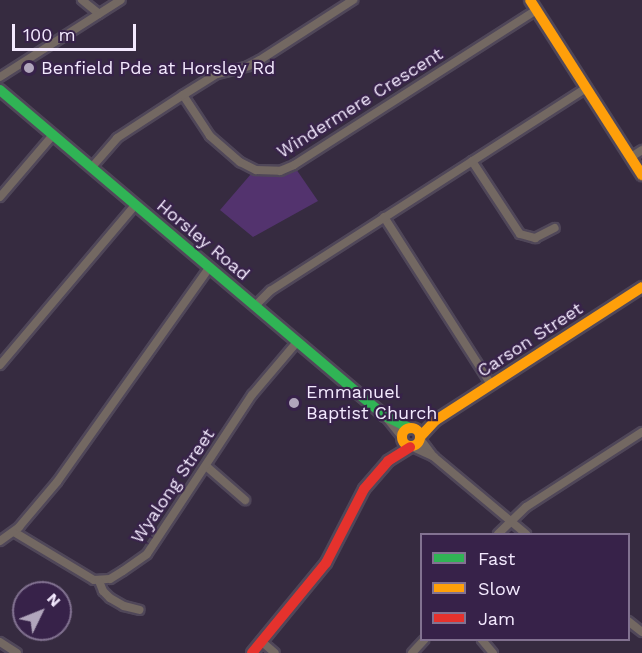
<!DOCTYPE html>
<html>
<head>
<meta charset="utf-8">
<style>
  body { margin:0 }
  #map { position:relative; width:642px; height:653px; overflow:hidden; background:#362b40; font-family:"Work Sans",sans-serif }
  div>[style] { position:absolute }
  .green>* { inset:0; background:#53336e }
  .roads { filter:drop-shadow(2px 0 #504759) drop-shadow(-2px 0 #504759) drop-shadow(0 2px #504759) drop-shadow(0 -2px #504759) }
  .street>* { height:8px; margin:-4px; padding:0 4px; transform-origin:4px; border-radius:4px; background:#736862 }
  .fast>* { height:10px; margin:-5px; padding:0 5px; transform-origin:5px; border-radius:5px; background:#30b455 }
  .slow>* { height:10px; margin:-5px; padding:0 5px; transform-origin:5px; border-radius:5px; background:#ff9f0a }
  .slow>.ring { margin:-5px; padding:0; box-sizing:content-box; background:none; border:10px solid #ff9f0a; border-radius:50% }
  .jam>* { height:10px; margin:-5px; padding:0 5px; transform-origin:5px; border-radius:5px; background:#e5322d }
  .dots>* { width:16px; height:16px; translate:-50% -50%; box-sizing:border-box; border:3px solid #372249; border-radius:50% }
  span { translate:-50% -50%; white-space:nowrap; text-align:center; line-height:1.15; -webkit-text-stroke:4.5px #372249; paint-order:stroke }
  .poi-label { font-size:18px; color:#f3e9fe }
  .left { translate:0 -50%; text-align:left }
  .street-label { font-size:18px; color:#f3e9fe }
  .legend { position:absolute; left:420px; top:533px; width:210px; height:108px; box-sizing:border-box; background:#372249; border:2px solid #827291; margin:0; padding:8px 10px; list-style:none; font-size:18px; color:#f3e9fe }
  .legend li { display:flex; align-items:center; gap:12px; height:30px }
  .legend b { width:30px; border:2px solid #827291 }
  .north { position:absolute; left:12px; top:581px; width:60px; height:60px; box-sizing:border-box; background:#372249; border:2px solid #827291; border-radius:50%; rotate:47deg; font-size:16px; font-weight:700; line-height:24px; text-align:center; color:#f3e9fe }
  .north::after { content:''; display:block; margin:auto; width:21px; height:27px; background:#b1a6bc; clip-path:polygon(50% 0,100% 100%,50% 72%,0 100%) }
  .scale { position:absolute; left:12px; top:24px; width:124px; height:27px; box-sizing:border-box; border:3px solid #f3e9fe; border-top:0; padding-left:8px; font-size:18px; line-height:21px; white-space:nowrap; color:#f3e9fe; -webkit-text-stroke:4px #372249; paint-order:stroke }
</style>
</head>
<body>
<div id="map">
  <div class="green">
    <div style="clip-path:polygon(296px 169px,318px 201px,253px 237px,220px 210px,251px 174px,275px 176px)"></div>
  </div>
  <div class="roads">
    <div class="street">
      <div style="left:82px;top:0;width:22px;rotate:39deg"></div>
      <div style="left:0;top:77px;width:143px;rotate:-32.5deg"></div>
      <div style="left:183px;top:95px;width:49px;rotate:56.6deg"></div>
      <div style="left:210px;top:136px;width:40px;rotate:41deg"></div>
      <div style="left:240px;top:162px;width:18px;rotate:27deg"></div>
      <div style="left:256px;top:170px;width:24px;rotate:2deg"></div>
      <div style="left:280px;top:171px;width:15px;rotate:-23deg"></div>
      <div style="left:294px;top:165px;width:287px;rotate:-32.6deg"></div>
      <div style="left:631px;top:157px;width:13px;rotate:-32deg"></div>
      <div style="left:472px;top:161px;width:87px;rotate:56.7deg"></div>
      <div style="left:520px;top:234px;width:16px;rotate:15deg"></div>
      <div style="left:535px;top:238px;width:22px;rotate:-27deg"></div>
      <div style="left:92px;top:167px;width:38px;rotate:-49deg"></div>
      <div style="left:117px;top:138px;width:79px;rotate:-33.1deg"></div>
      <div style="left:183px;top:95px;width:40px;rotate:-32deg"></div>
      <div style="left:217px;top:74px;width:32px;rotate:-14deg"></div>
      <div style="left:248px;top:66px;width:13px;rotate:-27deg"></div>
      <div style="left:260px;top:60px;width:111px;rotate:-32.8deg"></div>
      <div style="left:0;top:197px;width:82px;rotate:-49.5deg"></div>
      <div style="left:384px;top:217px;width:198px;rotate:57.4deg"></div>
      <div style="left:256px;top:305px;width:20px;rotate:-45deg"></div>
      <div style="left:270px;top:291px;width:376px;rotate:-32.7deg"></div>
      <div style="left:0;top:365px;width:209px;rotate:-49.8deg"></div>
      <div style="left:386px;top:417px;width:26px;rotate:51deg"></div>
      <div style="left:420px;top:439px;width:21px;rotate:53deg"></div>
      <div style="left:413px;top:447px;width:23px;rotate:25deg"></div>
      <div style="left:434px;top:457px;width:120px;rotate:39.9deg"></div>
      <div style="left:206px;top:466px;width:52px;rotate:41.1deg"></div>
      <div style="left:14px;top:532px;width:93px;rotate:31deg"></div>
      <div style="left:94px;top:580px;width:16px;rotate:-4deg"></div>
      <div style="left:110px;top:579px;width:15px;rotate:-32deg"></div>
      <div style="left:123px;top:571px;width:29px;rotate:-35deg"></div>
      <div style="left:147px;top:554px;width:191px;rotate:-56.6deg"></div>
      <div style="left:252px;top:395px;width:70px;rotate:-49.7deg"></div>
      <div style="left:498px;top:534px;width:39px;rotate:-44deg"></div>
      <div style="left:526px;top:507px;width:138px;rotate:-32.9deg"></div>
      <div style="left:0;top:541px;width:24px;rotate:-36deg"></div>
      <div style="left:19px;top:527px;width:59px;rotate:-49.8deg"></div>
      <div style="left:57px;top:482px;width:262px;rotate:-54.6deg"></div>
      <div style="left:99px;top:581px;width:11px;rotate:68deg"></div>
      <div style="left:103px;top:591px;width:10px;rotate:45deg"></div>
      <div style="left:110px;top:598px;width:16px;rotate:30deg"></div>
      <div style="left:124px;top:606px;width:16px;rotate:14deg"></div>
      <div style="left:628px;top:621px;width:18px;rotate:38deg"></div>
      <div style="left:482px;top:640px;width:17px;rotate:50deg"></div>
      <div style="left:261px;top:641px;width:18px;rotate:41deg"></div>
      <div style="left:0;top:642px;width:20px;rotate:33deg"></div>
      <div style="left:412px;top:653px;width:18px;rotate:-47deg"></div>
    </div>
    <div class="fast">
      <div style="left:0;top:90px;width:504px;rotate:40.26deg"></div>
      <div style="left:385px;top:416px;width:28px;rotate:26deg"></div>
    </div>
    <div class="slow">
      <div style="left:530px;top:0;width:208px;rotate:57.4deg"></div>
      <div class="ring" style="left:402px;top:428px;width:8px;height:8px"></div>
      <div style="left:420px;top:437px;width:23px;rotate:-47deg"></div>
      <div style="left:436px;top:420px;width:245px;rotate:-32.8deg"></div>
    </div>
    <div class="jam">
      <div style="left:252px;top:653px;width:117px;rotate:-50.6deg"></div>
      <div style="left:326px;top:563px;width:83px;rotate:-62.8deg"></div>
      <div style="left:364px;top:489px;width:37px;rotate:-49deg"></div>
      <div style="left:388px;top:461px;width:26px;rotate:-32deg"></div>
    </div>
  </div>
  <div class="dots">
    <div style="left:29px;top:68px;background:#b1a6bc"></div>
    <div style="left:294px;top:403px;background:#b1a6bc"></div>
  </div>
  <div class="poi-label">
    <span class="left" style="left:41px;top:68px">Benfield Pde at Horsley Rd</span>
    <span class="left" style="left:306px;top:403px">Emmanuel<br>Baptist Church</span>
  </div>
  <div class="street-label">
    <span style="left:360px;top:103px;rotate:-32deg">Windermere Crescent</span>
    <span style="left:203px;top:240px;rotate:40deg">Horsley Road</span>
    <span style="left:530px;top:340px;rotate:-33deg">Carson Street</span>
    <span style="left:173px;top:486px;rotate:-56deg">Wyalong Street</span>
  </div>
  <ul class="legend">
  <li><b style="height:8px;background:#30b455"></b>Fast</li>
  <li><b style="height:8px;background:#ff9f0a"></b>Slow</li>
  <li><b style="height:8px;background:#e5322d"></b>Jam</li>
  </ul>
  <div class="north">N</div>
  <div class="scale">100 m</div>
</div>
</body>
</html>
